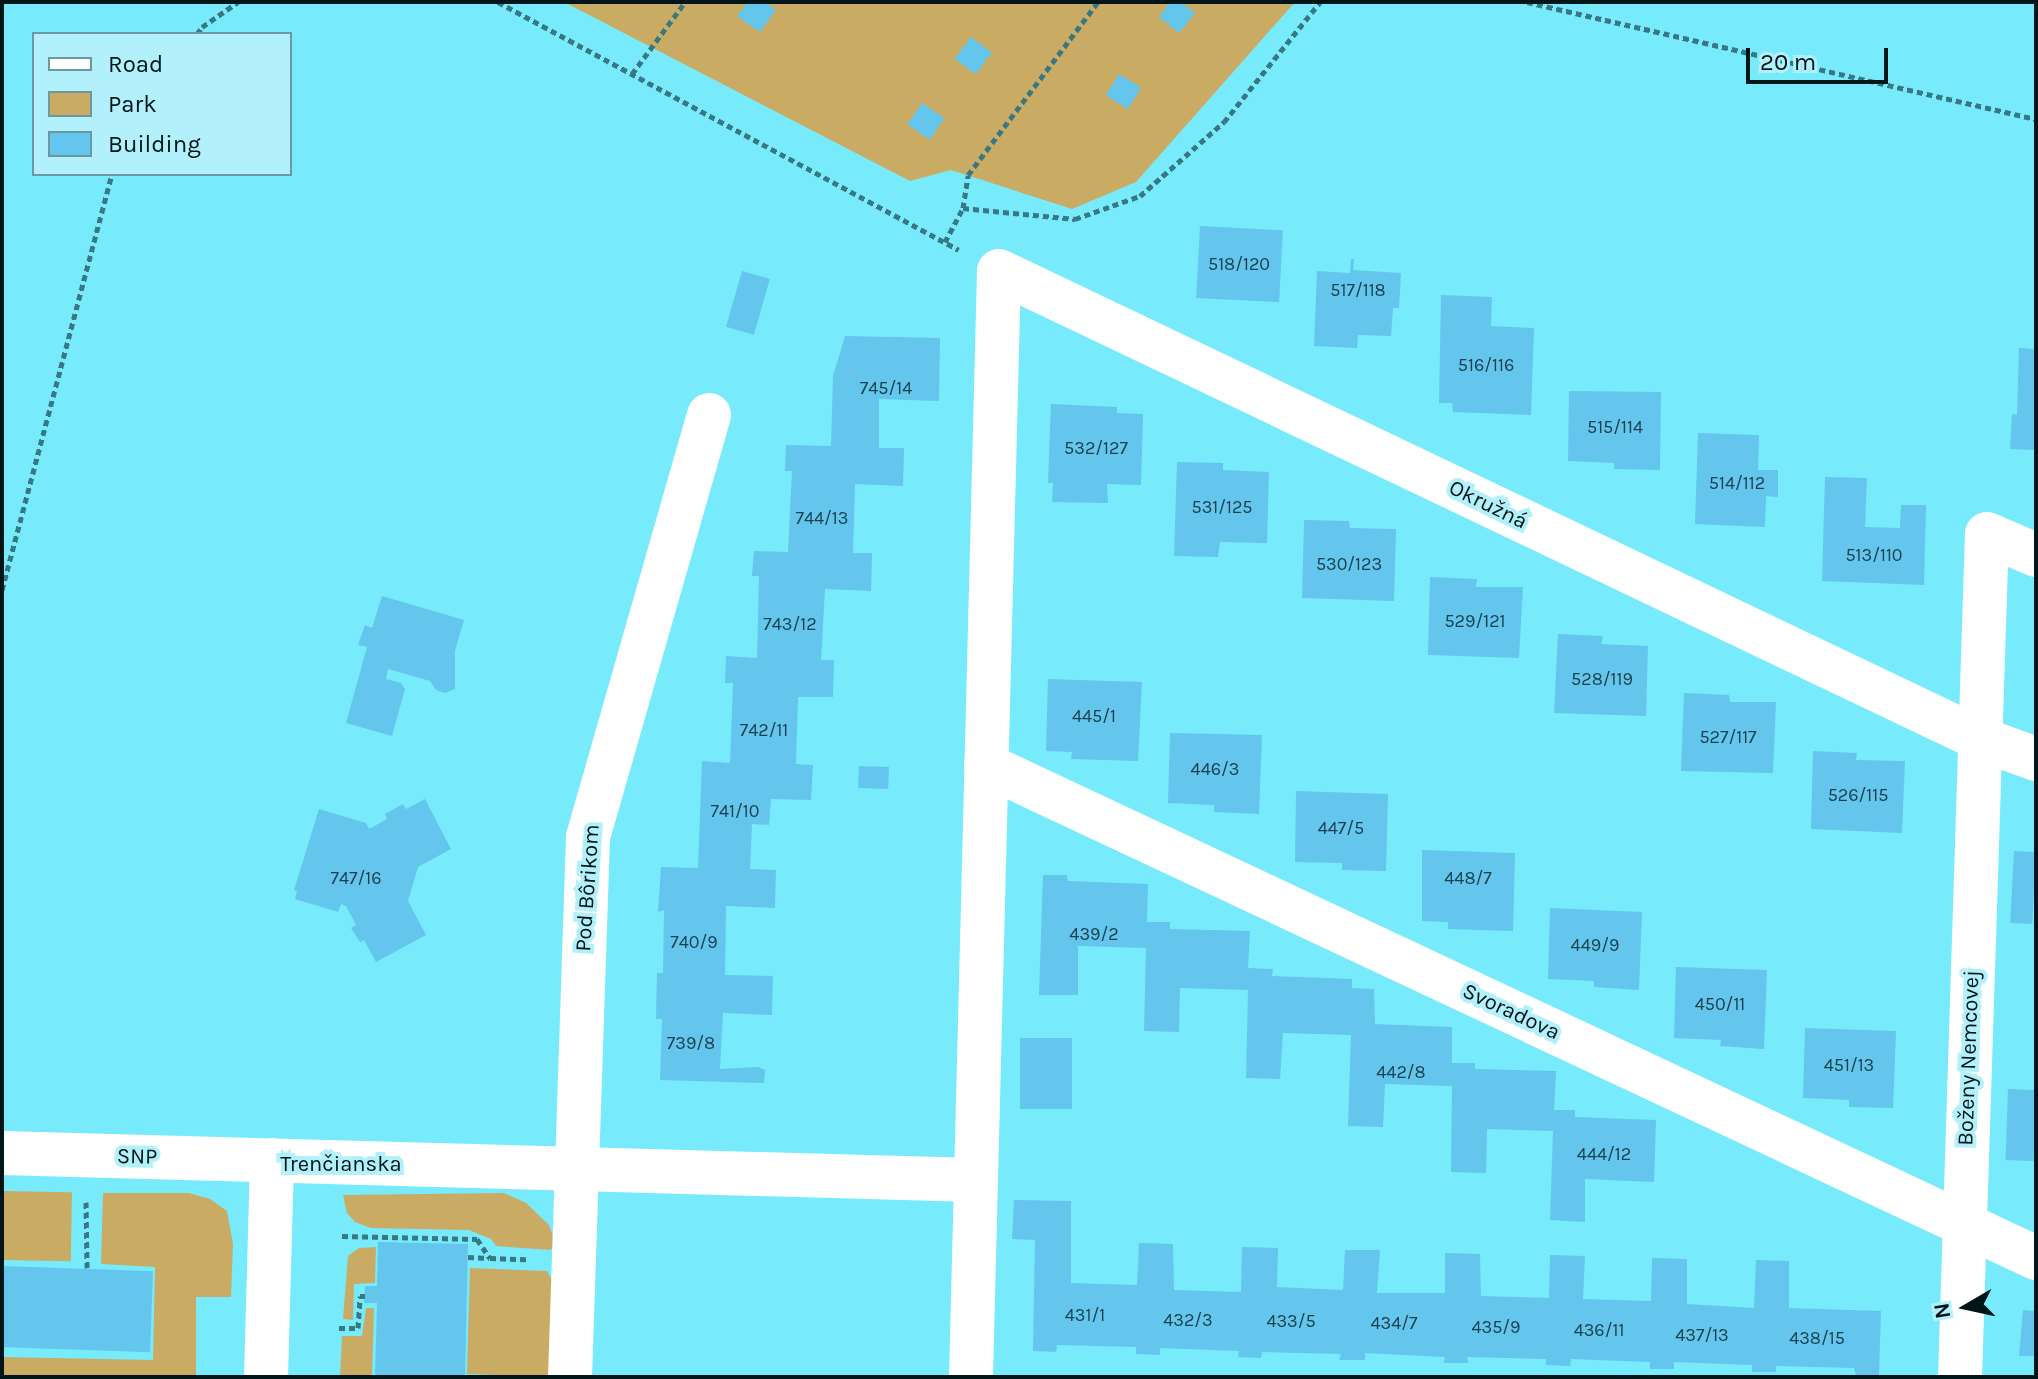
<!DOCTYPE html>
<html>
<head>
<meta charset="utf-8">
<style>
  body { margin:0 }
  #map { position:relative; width:2038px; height:1379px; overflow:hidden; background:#77ebfc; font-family:Karla,sans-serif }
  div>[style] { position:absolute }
  .green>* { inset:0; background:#c9ab63; transform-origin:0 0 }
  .building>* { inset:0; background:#64c5ed; transform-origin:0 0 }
  .path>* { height:5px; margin-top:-2.5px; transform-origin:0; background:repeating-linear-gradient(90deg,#377882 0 6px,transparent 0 10px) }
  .minor>* { height:44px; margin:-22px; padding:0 22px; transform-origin:22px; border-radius:22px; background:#fff }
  span { translate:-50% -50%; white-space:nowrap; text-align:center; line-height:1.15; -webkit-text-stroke:8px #b2f1fb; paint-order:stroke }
  .number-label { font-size:18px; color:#19424e }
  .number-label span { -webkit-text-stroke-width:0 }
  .street-label { font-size:22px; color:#001619 }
  .frame { position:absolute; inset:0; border:4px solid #001619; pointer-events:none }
  .legend { position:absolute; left:32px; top:32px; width:260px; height:144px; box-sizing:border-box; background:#b2f1fb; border:2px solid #6b99a1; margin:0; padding:10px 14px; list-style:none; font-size:24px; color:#001619 }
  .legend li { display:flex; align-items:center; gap:16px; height:40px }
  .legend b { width:40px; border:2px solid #6b99a1 }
  .north { position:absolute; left:1926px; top:1267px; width:80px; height:80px; -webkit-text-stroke:6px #b2f1fb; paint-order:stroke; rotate:261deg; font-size:22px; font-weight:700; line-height:32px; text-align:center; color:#001619 }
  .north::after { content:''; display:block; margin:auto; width:28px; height:36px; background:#001619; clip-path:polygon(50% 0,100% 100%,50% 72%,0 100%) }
  .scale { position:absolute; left:1746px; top:48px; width:142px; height:36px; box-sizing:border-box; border:4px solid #001619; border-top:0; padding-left:10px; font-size:24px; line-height:28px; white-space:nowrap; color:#001619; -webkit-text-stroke:6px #b2f1fb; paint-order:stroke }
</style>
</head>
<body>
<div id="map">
  <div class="green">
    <div style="clip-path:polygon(564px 2px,1295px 2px,1136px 182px,1072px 209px,951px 170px,910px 181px)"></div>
    <div style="left:2px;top:1191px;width:70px;height:69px;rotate:1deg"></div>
    <div style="clip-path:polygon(103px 1193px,189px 1193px,210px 1199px,227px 1211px,233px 1244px,231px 1297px,196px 1297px,196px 1377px,2px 1377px,2px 1357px,153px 1360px,155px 1267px,101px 1264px)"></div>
    <div style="clip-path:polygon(504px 1193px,526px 1203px,549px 1225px,556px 1245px,550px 1250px,496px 1246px,491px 1239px,469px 1230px,371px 1228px,355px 1222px,347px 1213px,343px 1195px)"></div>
    <div style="clip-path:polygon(376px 1247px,375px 1283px,354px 1284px,353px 1320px,343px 1319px,348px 1256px,359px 1248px)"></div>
    <div style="clip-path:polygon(470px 1268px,547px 1271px,555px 1285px,554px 1370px,545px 1377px,467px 1374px)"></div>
    <div style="clip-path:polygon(366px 1308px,374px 1308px,372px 1377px,340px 1377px,342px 1336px,362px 1336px)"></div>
  </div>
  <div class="building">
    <div style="clip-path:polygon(748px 2px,765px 2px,776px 10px,760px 32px,737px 16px)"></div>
    <div style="clip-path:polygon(1170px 2px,1181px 2px,1195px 13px,1179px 33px,1159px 17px)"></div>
    <div style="left:971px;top:37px;width:26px;height:27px;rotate:37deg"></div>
    <div style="left:1119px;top:74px;width:26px;height:25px;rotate:32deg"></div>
    <div style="left:922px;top:103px;width:27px;height:26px;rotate:34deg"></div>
    <div style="left:1200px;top:226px;width:83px;height:72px;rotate:3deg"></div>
    <div style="clip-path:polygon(1351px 259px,1354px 259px,1353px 270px,1401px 273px,1399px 308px,1393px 308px,1391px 336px,1358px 335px,1357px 348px,1314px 346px,1317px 271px,1350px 273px)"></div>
    <div style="left:742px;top:271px;width:29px;height:58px;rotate:16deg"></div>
    <div style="clip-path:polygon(1441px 295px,1492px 297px,1491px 326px,1534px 328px,1531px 415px,1453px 412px,1452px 403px,1439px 403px)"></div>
    <div style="clip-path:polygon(845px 336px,940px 338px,939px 401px,879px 399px,879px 448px,904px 448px,903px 486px,855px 484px,853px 553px,872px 553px,871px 591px,825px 589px,821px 660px,834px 660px,833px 697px,798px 697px,796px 764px,813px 765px,811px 800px,771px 799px,769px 825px,752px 824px,750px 869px,776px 870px,775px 908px,726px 906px,725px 975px,773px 976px,772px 1015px,723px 1013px,720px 1069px,758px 1067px,765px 1070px,764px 1083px,660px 1080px,662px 1019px,656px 1019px,657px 973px,663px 973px,664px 910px,658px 912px,661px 867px,698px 868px,702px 761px,730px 763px,733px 683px,725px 683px,726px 656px,757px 658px,759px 576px,752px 576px,754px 551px,788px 552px,792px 471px,785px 471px,786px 445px,831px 446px,833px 376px)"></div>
    <div style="clip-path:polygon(2019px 348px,2036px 349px,2036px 450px,2010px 449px,2012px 414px,2017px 415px)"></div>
    <div style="clip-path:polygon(1569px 391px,1661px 392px,1660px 470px,1614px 469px,1614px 463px,1568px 461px)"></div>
    <div style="clip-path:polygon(1051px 404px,1117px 407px,1117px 413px,1143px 414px,1141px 485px,1107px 484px,1108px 503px,1052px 502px,1053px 483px,1048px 483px)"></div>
    <div style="clip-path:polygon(1698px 433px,1759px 435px,1758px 470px,1778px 470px,1778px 497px,1766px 496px,1765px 527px,1695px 524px)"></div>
    <div style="clip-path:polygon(1177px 462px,1223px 463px,1223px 470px,1269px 472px,1267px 543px,1220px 542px,1218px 557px,1174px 556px)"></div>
    <div style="clip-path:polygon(1825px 477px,1867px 478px,1865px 527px,1900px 528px,1901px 505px,1926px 505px,1924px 585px,1822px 581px)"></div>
    <div style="clip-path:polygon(1304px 520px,1349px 521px,1350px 528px,1396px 529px,1394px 601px,1302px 598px)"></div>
    <div style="clip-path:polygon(1430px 577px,1477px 579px,1476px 587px,1523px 587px,1519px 658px,1428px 655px)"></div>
    <div style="clip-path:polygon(382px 596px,464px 620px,455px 651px,455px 689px,445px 693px,436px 690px,430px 681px,388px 669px,386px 679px,401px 683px,405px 689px,392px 736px,346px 723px,367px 647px,358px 645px,365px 625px,372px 628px)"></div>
    <div style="clip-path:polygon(1558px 634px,1603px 636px,1601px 644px,1648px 646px,1646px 716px,1554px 713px)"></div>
    <div style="clip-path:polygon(1048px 679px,1142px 682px,1138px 761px,1071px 759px,1072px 752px,1046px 751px)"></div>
    <div style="clip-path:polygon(1684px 693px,1729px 695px,1730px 702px,1776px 702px,1773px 773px,1681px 771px)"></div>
    <div style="clip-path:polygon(1170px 733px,1262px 735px,1259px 814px,1214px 812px,1214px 805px,1168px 803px)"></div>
    <div style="clip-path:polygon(1813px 751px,1857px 753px,1856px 760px,1905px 761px,1902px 833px,1811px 829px)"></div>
    <div style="left:859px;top:766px;width:30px;height:22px;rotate:2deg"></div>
    <div style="clip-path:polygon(1296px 791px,1388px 794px,1386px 871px,1342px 870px,1342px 863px,1295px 862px)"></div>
    <div style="clip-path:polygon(425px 799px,451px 849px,418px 867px,408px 901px,426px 935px,376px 962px,364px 940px,360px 942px,351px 928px,356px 925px,346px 906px,341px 904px,338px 912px,295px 899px,297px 891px,294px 890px,319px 809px,366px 823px,369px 829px,387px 819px,385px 814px,403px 804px,406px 809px)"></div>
    <div style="clip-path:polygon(1422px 850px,1515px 853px,1513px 931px,1448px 929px,1448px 922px,1422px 921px)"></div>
    <div style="left:2014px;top:851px;width:22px;height:72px;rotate:3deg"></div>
    <div style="clip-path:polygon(1043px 875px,1067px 875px,1068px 881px,1148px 884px,1147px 922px,1170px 922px,1170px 929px,1250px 931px,1248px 968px,1273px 969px,1272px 976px,1352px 979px,1352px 988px,1374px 989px,1375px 1024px,1452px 1027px,1452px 1063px,1475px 1063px,1475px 1069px,1556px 1071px,1554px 1110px,1575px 1110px,1575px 1117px,1656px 1120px,1654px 1182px,1585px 1179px,1585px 1222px,1550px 1220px,1553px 1131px,1487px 1129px,1486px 1173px,1451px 1172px,1452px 1086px,1385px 1084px,1383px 1127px,1348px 1126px,1351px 1035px,1283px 1033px,1280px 1079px,1246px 1078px,1248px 990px,1180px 988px,1179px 1032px,1144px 1031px,1146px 948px,1078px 946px,1078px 995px,1039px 995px)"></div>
    <div style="clip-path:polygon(1550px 908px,1642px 912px,1639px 990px,1594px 987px,1594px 981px,1548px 979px)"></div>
    <div style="clip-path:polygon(1676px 967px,1767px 970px,1764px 1049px,1720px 1046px,1721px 1040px,1674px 1038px)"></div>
    <div style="clip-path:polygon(1805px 1028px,1896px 1031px,1893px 1108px,1849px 1107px,1849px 1100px,1803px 1098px)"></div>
    <div style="left:1020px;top:1038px;width:52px;height:71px"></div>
    <div style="left:2008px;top:1089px;width:28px;height:71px;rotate:2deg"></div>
    <div style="clip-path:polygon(1014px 1200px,1071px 1201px,1071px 1283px,1137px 1285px,1139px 1243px,1173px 1244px,1174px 1290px,1241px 1292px,1242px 1247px,1278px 1248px,1277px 1287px,1343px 1290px,1345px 1250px,1380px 1250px,1377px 1293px,1445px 1293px,1445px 1253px,1480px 1254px,1481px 1296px,1549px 1298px,1550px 1255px,1585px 1256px,1583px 1299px,1651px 1301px,1652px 1258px,1687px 1259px,1687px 1304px,1754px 1308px,1756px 1260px,1789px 1261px,1789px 1308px,1881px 1311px,1879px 1375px,1856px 1375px,1854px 1368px,1776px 1366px,1776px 1372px,1752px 1372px,1752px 1365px,1674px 1362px,1674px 1369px,1650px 1369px,1650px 1362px,1571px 1359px,1570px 1366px,1546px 1365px,1546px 1359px,1467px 1357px,1468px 1363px,1444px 1363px,1445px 1357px,1365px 1353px,1365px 1360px,1339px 1360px,1341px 1354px,1262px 1352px,1261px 1358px,1238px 1357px,1239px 1351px,1160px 1348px,1160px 1355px,1136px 1354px,1136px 1347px,1057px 1345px,1056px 1352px,1033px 1351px,1035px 1240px,1012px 1239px)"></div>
    <div style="clip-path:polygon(378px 1242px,468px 1244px,465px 1377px,375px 1377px,377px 1303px,364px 1303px,365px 1286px,377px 1286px)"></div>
    <div style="left:2px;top:1266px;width:151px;height:81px;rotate:2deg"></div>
    <div style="clip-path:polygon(2023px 1310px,2036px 1311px,2036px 1356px,2019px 1356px)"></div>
  </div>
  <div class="path">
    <div style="left:498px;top:2px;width:523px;rotate:28.28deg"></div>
    <div style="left:1527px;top:2px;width:522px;rotate:12.95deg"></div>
    <div style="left:197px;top:34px;width:9px;rotate:-54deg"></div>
    <div style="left:202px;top:27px;width:44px;rotate:-34.8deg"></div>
    <div style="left:632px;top:74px;width:89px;rotate:-53.6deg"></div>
    <div style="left:963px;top:208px;width:33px;rotate:-81deg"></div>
    <div style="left:968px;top:175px;width:216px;rotate:-53.1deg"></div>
    <div style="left:945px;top:242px;width:38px;rotate:-62deg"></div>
    <div style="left:963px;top:208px;width:113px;rotate:5.6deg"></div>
    <div style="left:1075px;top:219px;width:69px;rotate:-19.5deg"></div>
    <div style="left:1140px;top:196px;width:112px;rotate:-41.4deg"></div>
    <div style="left:1224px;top:122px;width:154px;rotate:-51.3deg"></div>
    <div style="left:2px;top:590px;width:430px;rotate:-75.2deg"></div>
    <div style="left:86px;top:1202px;width:66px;rotate:89.1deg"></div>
    <div style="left:342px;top:1236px;width:135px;rotate:1.3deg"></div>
    <div style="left:477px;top:1239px;width:23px;rotate:56deg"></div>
    <div style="left:490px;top:1258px;width:37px;rotate:2deg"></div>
    <div style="left:468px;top:1257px;width:21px;rotate:3deg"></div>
    <div style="left:339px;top:1328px;width:19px"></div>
    <div style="left:358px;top:1328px;width:32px;rotate:-86deg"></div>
    <div style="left:360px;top:1296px;width:5px"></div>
  </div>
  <div class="minor">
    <div style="left:986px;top:765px;width:1160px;rotate:25.15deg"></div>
    <div style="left:2px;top:1153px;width:973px;rotate:1.59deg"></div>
    <div style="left:266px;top:1377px;width:217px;rotate:-88.4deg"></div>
    <div style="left:570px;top:1377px;width:540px;rotate:-88.09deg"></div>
    <div style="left:588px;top:837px;width:439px;rotate:-74deg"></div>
    <div style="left:971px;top:1377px;width:1106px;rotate:-88.55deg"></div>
    <div style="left:999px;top:271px;width:1085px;rotate:25.5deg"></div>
    <div style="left:1978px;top:738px;width:62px;rotate:19.9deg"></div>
    <div style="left:1960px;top:1377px;width:843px;rotate:-88.17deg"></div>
    <div style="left:1987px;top:534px;width:53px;rotate:23.2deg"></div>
  </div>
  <div class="number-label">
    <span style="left:1239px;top:264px">518/120</span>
    <span style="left:1358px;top:290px">517/118</span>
    <span style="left:1486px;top:365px">516/116</span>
    <span style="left:886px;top:388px">745/14</span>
    <span style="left:1615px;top:427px">515/114</span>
    <span style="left:1096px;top:448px">532/127</span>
    <span style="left:1737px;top:483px">514/112</span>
    <span style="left:1222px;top:507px">531/125</span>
    <span style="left:822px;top:518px">744/13</span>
    <span style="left:1874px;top:555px">513/110</span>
    <span style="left:1349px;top:564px">530/123</span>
    <span style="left:1475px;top:621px">529/121</span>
    <span style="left:790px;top:624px">743/12</span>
    <span style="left:1602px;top:679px">528/119</span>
    <span style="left:1094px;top:716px">445/1</span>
    <span style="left:764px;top:730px">742/11</span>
    <span style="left:1728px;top:737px">527/117</span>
    <span style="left:1215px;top:769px">446/3</span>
    <span style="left:1858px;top:795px">526/115</span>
    <span style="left:735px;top:811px">741/10</span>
    <span style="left:1341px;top:828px">447/5</span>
    <span style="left:356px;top:878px">747/16</span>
    <span style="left:1468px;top:878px">448/7</span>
    <span style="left:1094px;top:934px">439/2</span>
    <span style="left:694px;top:942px">740/9</span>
    <span style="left:1595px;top:945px">449/9</span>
    <span style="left:1720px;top:1004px">450/11</span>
    <span style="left:691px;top:1043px">739/8</span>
    <span style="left:1849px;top:1065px">451/13</span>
    <span style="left:1401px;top:1072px">442/8</span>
    <span style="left:1604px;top:1154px">444/12</span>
    <span style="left:1085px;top:1315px">431/1</span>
    <span style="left:1188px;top:1320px">432/3</span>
    <span style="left:1291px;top:1321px">433/5</span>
    <span style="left:1394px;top:1323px">434/7</span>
    <span style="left:1496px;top:1327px">435/9</span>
    <span style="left:1599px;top:1330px">436/11</span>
    <span style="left:1702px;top:1335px">437/13</span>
    <span style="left:1817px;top:1338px">438/15</span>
  </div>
  <div class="street-label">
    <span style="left:1488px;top:505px;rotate:26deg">Okružná</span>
    <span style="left:588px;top:888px;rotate:-86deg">Pod Bôrikom</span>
    <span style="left:1511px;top:1012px;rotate:25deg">Svoradova</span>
    <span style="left:1969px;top:1058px;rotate:-88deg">Boženy Nemcovej</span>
    <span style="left:137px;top:1157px;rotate:1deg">SNP</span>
    <span style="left:341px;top:1165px">Trenčianska</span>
  </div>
  <div class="frame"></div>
  <ul class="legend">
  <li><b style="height:10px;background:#fff"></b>Road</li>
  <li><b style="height:22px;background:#c9ab63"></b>Park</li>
  <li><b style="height:22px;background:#64c5ed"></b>Building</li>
  </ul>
  <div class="north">N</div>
  <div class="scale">20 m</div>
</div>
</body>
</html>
